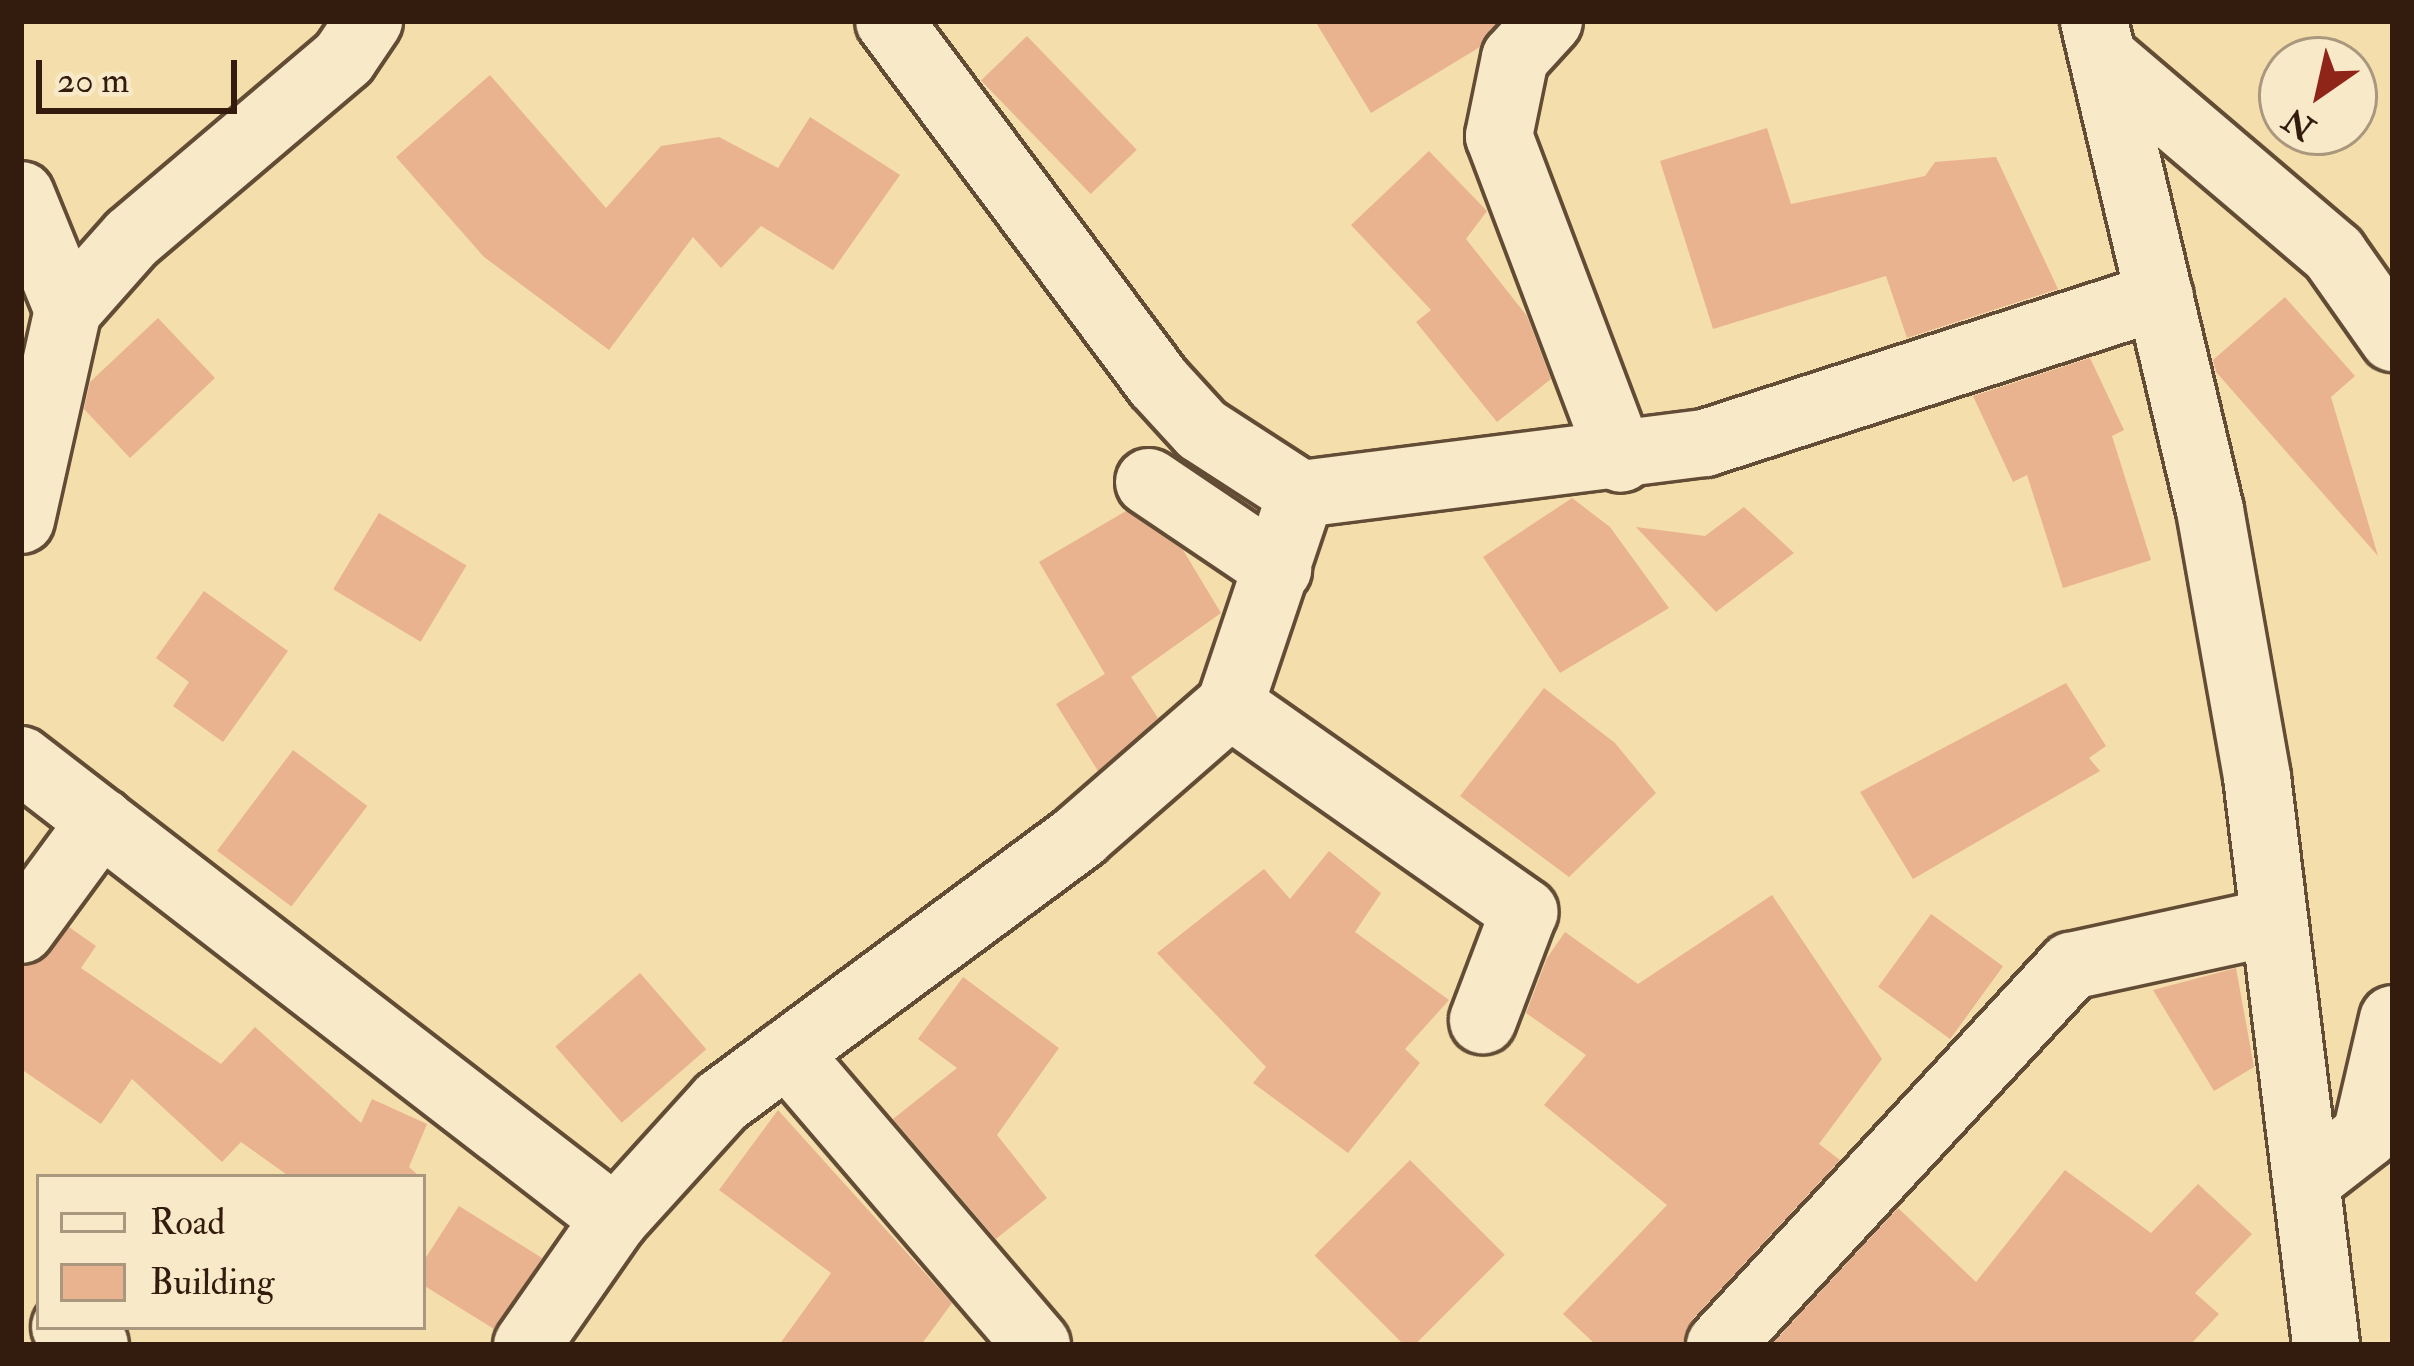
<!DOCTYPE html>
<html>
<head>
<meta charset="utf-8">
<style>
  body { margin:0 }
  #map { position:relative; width:2414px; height:1366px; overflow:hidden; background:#f4deac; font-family:"IM FELL Double Pica",serif }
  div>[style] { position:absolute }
  .building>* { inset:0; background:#eab390; transform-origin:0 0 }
  .roads { filter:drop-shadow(3px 0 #634c35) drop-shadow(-3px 0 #634c35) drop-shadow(0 3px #634c35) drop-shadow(0 -3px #634c35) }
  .street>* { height:66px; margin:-33px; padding:0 33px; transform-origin:33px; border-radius:33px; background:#f8eac9 }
  .secondary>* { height:66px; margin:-33px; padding:0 33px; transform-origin:33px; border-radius:33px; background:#f8eac9 }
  span { translate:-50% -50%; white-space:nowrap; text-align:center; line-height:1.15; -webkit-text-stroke:9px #f8eac9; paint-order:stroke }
  .frame { position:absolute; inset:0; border:24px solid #331b0d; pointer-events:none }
  .legend { position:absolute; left:36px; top:1174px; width:390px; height:156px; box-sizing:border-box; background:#f8eac9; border:3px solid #a9977e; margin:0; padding:15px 21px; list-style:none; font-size:36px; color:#331b0d }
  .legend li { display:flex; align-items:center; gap:24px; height:60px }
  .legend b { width:60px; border:3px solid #a9977e }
  .north { position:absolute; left:2258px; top:36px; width:120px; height:120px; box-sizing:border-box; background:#f8eac9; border:3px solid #a9977e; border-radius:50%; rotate:214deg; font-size:33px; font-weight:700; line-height:48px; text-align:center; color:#331b0d }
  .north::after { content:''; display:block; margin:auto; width:42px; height:54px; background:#8f2418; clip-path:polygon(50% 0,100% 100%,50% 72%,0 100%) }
  .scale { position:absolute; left:36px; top:60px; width:201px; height:54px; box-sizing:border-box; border:6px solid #331b0d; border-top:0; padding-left:15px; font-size:36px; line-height:42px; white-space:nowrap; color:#331b0d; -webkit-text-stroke:9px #f8eac9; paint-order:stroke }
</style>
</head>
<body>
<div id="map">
  <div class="building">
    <div style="clip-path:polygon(1315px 21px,1498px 21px,1480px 47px,1371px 113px)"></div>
    <div style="left:1027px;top:36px;width:158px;height:64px;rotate:46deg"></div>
    <div style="clip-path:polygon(490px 75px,606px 208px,661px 146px,719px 137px,778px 168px,810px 117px,900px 175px,833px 270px,761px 226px,721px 268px,693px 237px,609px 350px,484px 257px,396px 157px)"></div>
    <div style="clip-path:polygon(1767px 128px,1791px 204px,1925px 176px,1935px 162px,1996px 157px,2058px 289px,1907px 338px,1886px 276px,1713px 329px,1660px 161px)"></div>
    <div style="clip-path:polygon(1429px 151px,1487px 211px,1466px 239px,1527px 316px,1551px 379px,1497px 422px,1416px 322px,1431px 310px,1351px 225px)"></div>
    <div style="clip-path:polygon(2285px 297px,2355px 376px,2331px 397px,2378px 556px,2216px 372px,2213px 360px)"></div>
    <div style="clip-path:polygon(158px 318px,215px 378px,130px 458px,84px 409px,90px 382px)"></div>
    <div style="clip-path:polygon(2090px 358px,2124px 430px,2112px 436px,2151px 560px,2063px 588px,2027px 475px,2013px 482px,1973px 396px)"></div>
    <div style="clip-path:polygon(1572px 498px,1610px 527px,1669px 608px,1560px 673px,1483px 557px)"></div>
    <div style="clip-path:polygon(1744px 507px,1794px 553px,1716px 612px,1636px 527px,1705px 536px)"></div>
    <div style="clip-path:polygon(1126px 511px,1183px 550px,1221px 613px,1131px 677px,1158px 718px,1098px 771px,1056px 704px,1105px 674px,1039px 562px)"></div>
    <div style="left:379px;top:513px;width:102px;height:89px;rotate:31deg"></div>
    <div style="clip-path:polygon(204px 591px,288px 651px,223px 742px,173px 706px,189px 682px,156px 658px)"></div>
    <div style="clip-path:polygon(2066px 683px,2106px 746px,2089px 758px,2100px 771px,1913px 879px,1860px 792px)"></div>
    <div style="clip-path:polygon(1544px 688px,1615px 743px,1656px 793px,1569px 877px,1460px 796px)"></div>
    <div style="left:293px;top:750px;width:93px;height:126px;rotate:37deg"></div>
    <div style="clip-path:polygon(1329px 851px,1381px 893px,1355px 932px,1449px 1000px,1405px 1049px,1420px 1063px,1348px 1153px,1253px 1083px,1266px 1067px,1157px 953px,1264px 869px,1290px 899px)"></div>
    <div style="clip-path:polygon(1772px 895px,1882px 1059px,1819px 1144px,1840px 1160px,1692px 1320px,1684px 1345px,1596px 1345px,1563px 1314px,1667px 1205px,1544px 1105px,1586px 1055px,1526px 1013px,1547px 958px,1565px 932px,1638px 984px)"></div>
    <div style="left:1931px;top:914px;width:89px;height:90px;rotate:36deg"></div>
    <div style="clip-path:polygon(69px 927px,96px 946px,81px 968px,221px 1064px,255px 1027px,361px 1123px,372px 1099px,427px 1124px,409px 1167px,420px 1177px,290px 1177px,241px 1142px,222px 1162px,132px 1079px,101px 1124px,21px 1069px,21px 967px)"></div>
    <div style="clip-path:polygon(2236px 968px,2254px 1067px,2214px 1091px,2153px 990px)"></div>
    <div style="left:640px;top:973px;width:101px;height:112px;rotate:49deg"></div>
    <div style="clip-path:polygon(963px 977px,1059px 1048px,997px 1135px,1047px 1198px,996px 1239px,893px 1119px,957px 1068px,918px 1039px)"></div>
    <div style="clip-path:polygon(778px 1110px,952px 1303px,921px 1345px,779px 1345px,831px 1273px,719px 1190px)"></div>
    <div style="left:1410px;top:1160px;width:134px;height:135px;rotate:45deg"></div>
    <div style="clip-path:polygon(2065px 1170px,2151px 1233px,2198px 1184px,2252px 1234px,2195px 1293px,2219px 1314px,2190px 1345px,1771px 1345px,1898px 1208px,1976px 1282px)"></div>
    <div style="clip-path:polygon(459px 1206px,542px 1258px,494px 1329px,423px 1285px,423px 1262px)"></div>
  </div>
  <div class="roads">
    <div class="street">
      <div style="left:889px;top:21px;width:450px;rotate:53.3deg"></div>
      <div style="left:1158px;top:382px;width:65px;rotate:47.5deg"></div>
      <div style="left:1202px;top:430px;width:118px;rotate:32.9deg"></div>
      <div style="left:1549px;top:21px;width:50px;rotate:132.6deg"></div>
      <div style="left:1515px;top:58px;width:80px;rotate:101.6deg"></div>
      <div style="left:1499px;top:136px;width:345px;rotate:69.3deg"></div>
      <div style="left:2104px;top:58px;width:302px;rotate:40.4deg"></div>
      <div style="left:2334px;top:254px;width:103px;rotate:54.9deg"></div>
      <div style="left:21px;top:195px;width:124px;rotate:67.8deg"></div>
      <div style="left:1149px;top:482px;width:156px;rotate:34deg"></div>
      <div style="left:21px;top:520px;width:215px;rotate:-77.4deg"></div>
      <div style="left:68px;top:310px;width:96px;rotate:-48.4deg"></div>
      <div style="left:132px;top:238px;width:278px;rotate:-40.3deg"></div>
      <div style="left:344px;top:58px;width:45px;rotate:-56deg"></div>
      <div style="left:1230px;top:705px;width:360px;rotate:35.1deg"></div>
      <div style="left:1524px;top:912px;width:116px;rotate:110.8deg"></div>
      <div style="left:21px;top:760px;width:751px;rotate:37.69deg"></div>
      <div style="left:21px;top:930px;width:135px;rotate:-53.7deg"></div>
      <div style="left:787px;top:1053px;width:384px;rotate:49.4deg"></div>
      <div style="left:2307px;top:1181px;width:75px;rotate:-37.9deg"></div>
      <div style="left:2366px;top:1135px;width:119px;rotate:-76.9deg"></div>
      <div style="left:65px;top:1327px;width:35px;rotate:31deg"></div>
      <div style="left:527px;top:1345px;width:154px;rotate:-55.1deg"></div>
      <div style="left:615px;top:1219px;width:158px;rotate:-47.8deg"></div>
      <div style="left:721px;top:1102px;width:447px;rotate:-36.5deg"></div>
      <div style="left:1080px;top:836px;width:199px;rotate:-41.1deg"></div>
      <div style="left:1230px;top:705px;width:223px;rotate:-71.4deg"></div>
      <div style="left:1301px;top:494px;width:407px;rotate:-7.2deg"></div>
      <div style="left:1705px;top:443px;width:478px;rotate:-17.9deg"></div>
      <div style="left:1720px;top:1345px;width:517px;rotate:-47.2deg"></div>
      <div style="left:2071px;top:966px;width:206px;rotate:-12.3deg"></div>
    </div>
    <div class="secondary">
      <div style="left:2094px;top:21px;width:503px;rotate:76.66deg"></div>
      <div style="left:2210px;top:510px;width:271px;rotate:80deg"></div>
      <div style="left:2257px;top:777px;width:572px;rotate:83.07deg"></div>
    </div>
  </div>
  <div class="frame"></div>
  <ul class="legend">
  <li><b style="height:15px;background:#f8eac9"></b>Road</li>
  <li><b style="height:33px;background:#eab390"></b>Building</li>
  </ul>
  <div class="north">N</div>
  <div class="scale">20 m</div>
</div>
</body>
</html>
